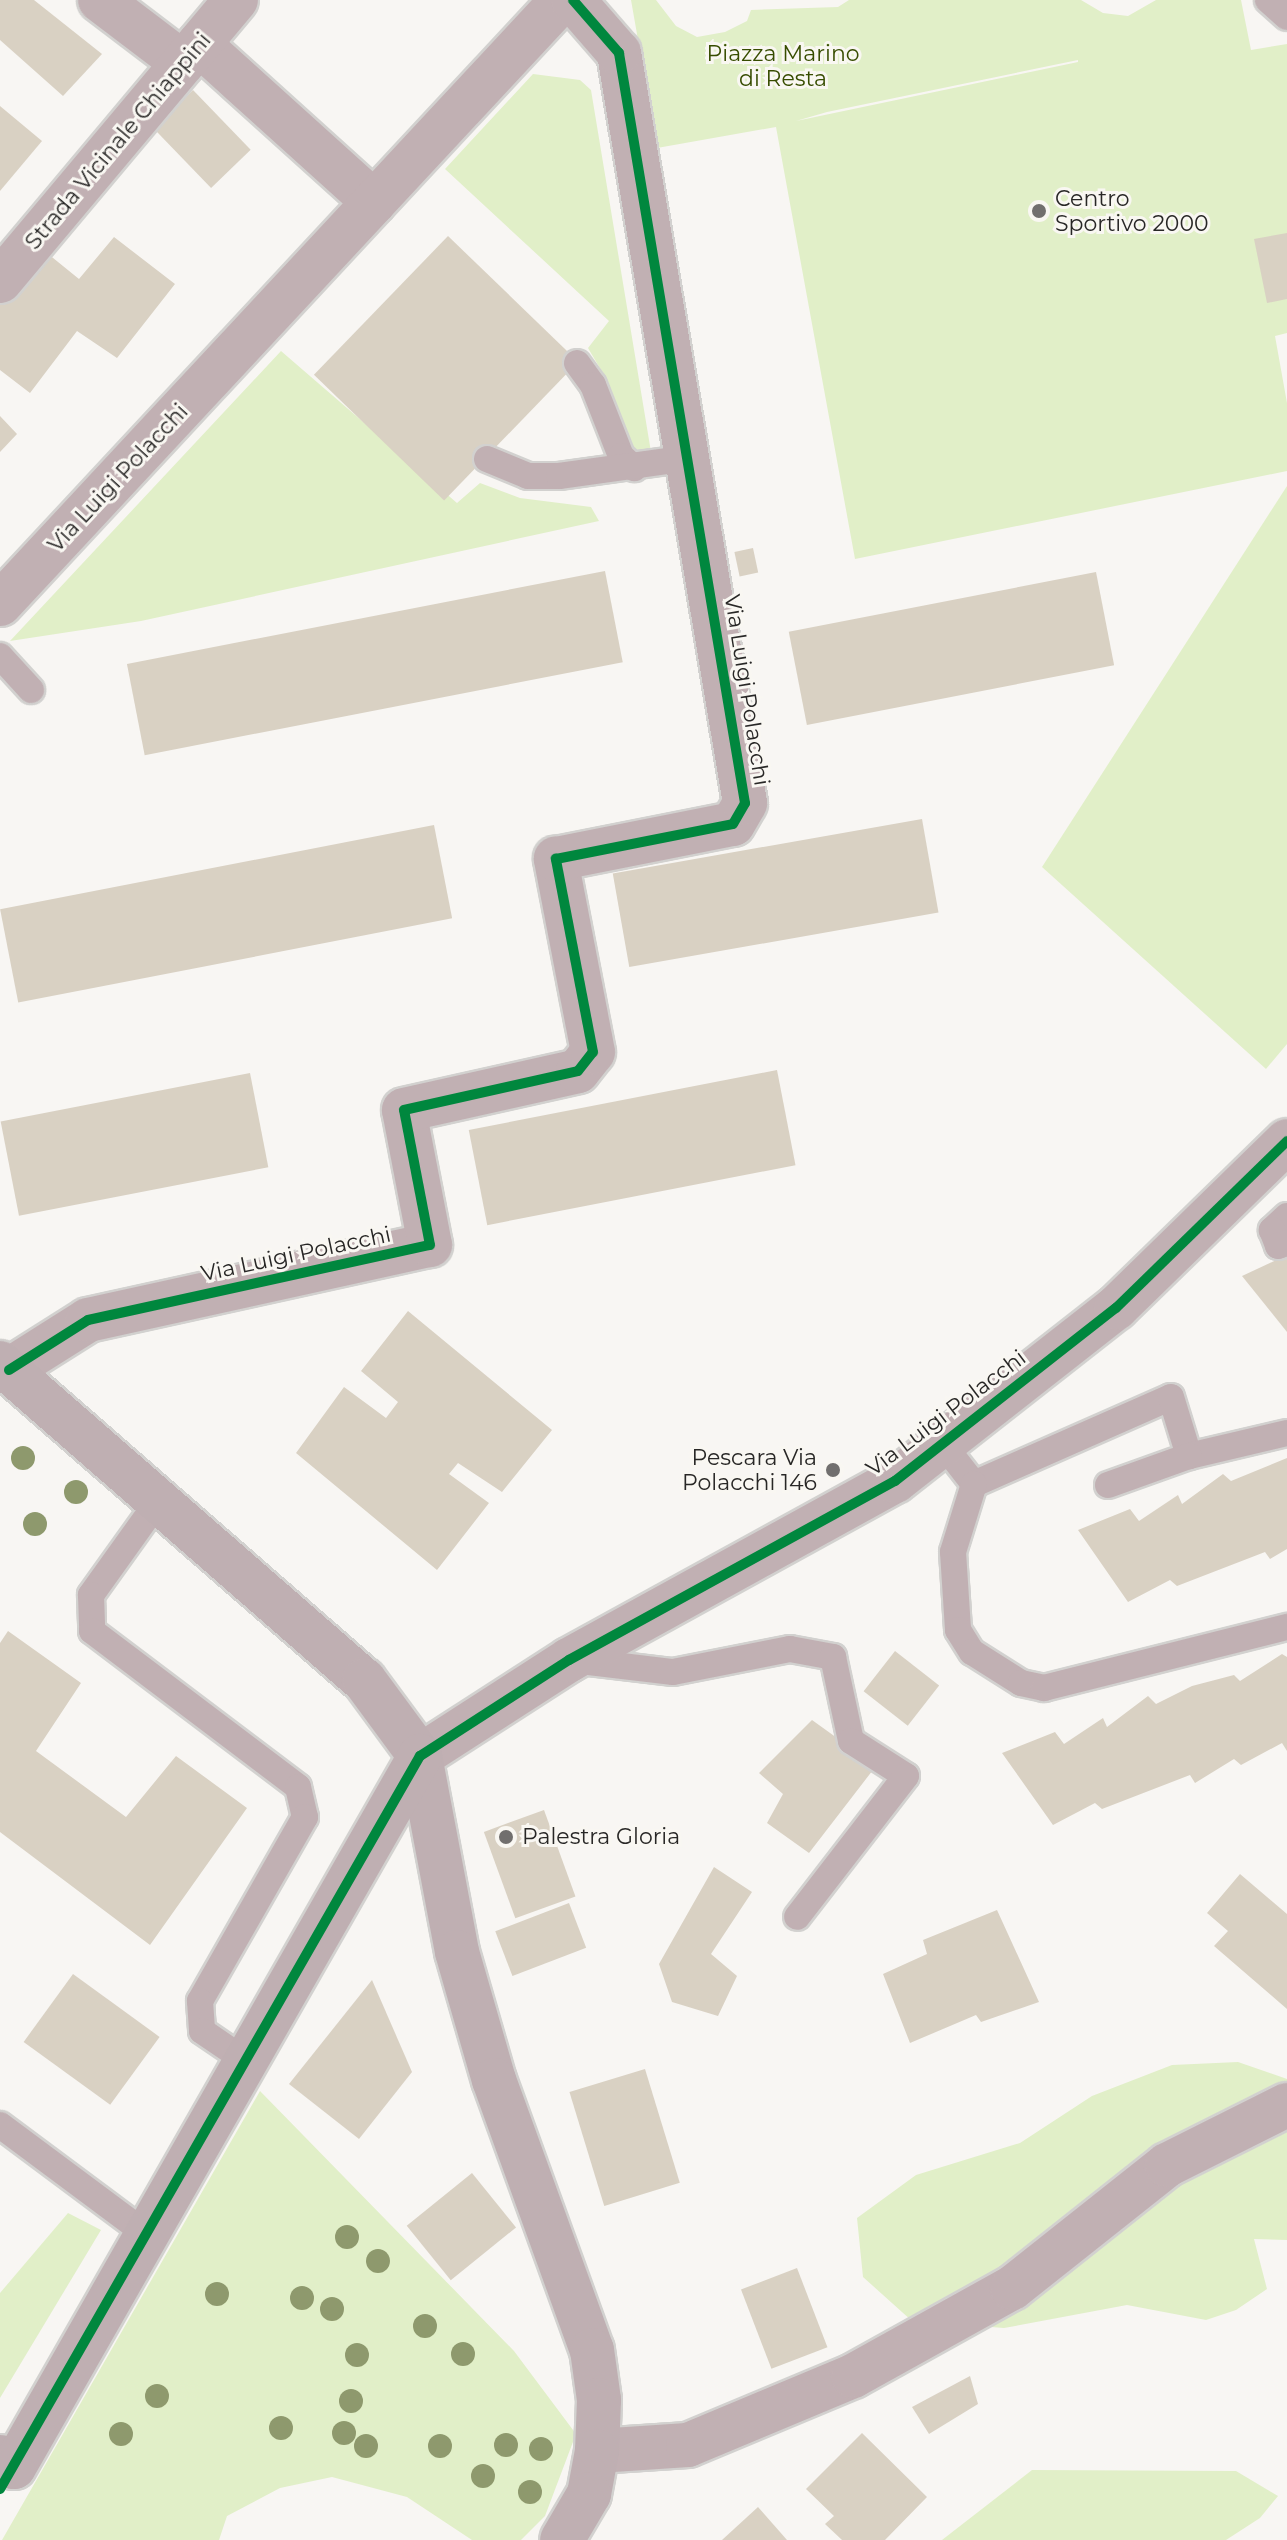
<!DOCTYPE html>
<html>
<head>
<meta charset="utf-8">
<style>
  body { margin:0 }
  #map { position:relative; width:1287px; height:2540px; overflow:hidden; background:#f8f6f3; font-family:Montserrat,sans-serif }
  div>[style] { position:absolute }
  .green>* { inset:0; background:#e1efc8 }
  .building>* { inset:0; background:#d9d1c3; transform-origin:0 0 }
  .roads { filter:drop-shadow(2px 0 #d2d1cf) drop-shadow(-2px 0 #d2d1cf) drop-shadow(0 2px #d2d1cf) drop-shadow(0 -2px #d2d1cf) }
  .lane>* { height:26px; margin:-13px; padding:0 13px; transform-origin:13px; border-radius:13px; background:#c1b0b3 }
  .street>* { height:44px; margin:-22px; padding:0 22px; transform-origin:22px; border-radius:22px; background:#c1b0b3 }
  .secondary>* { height:44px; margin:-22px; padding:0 22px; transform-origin:22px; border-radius:22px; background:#bfafb2 }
  .cycleway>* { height:10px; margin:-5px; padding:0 5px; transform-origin:5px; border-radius:5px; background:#00873e }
  .trees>* { width:24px; height:24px; margin:-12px; border-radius:50%; background:#8e996d }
  .dots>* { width:22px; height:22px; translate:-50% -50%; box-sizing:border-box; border:4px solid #f9f7f2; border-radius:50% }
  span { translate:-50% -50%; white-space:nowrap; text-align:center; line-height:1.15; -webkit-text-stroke:6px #f9f7f2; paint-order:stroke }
  .park-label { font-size:22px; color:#374d00 }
  .street-label { font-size:22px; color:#282726 }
  .poi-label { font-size:22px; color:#282726 }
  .left { translate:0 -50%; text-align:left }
  .right { translate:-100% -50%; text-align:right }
</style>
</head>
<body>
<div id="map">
  <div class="green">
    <div style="clip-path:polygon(evenodd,631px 0,656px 0,676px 26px,697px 37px,725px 32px,747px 21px,751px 10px,838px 7px,849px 0,1081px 0,1103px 13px,1128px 16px,1156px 0,1241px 0,1251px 50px,1287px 44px,1287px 333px,1275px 336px,1287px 403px,1287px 471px,855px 559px,776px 127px,657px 148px,631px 0,1078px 60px,1078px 62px,796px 121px,827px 112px,1078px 60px)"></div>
    <div style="clip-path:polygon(533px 74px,580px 80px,591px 90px,651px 452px,631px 456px,621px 444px,608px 382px,588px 348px,609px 321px,445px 169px)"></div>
    <div style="clip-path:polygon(281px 351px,457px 503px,480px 483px,520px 498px,591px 507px,599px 521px,141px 621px,10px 641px)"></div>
    <div style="clip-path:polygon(1287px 486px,1287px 1044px,1266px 1069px,1042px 867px)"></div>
    <div style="clip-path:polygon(1238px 2062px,1287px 2079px,1287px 2240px,1254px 2239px,1267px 2289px,1236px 2310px,1206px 2320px,1127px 2305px,1004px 2328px,912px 2321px,863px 2277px,857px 2218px,916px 2175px,1020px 2143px,1092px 2096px,1172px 2065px)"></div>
    <div style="clip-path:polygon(260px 2091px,514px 2351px,576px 2434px,545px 2516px,521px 2540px,472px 2540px,407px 2497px,332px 2477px,280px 2488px,227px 2516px,219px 2540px,2px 2540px)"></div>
    <div style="clip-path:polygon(68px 2213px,101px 2230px,0 2398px,0 2293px)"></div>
    <div style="clip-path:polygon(1032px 2470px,1236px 2471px,1278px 2496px,1260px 2518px,1226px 2540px,942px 2540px)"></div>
  </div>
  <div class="building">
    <div style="clip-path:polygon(0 0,34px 0,102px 54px,63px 96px,0 40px)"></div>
    <div style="left:193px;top:90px;width:83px;height:55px;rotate:46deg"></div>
    <div style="clip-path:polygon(0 106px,42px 141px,0 191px)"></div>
    <div style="clip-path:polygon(1287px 233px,1287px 299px,1267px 303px,1254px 239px)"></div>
    <div style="left:448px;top:236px;width:181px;height:193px;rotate:44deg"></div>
    <div style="clip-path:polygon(114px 237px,175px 284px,117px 358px,77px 331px,30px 393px,0 370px,0 296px,42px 249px,79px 279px)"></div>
    <div style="clip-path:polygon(0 416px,17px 434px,0 452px)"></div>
    <div style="left:753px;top:548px;width:25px;height:19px;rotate:78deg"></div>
    <div style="left:605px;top:571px;width:93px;height:487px;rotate:79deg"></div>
    <div style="left:1096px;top:572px;width:95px;height:313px;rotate:79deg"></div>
    <div style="left:922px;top:819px;width:95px;height:314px;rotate:80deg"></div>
    <div style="left:434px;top:825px;width:95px;height:442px;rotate:79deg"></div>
    <div style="left:777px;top:1070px;width:97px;height:314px;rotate:79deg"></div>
    <div style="left:250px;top:1073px;width:96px;height:254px;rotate:79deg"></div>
    <div style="clip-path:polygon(1287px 1255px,1287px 1332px,1242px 1276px)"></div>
    <div style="clip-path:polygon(408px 1311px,552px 1430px,502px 1492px,458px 1463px,449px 1474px,489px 1503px,437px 1570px,296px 1453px,344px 1387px,386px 1418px,398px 1402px,361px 1371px)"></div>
    <div style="clip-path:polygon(1287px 1458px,1287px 1549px,1270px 1559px,1265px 1552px,1177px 1586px,1170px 1580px,1128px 1602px,1078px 1530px,1130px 1509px,1139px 1521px,1178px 1495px,1182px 1504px,1223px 1474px,1231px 1481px)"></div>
    <div style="clip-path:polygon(8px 1631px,81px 1683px,36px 1751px,126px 1817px,176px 1756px,247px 1808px,150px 1945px,0 1832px,0 1643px)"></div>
    <div style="left:895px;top:1651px;width:56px;height:51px;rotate:38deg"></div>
    <div style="clip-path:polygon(1282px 1654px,1287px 1657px,1287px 1751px,1282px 1743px,1241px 1765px,1234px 1759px,1195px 1783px,1190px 1775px,1102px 1809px,1095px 1803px,1053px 1825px,1002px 1753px,1055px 1732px,1064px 1744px,1103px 1718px,1107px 1727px,1148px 1696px,1156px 1704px,1192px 1686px,1234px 1675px,1240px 1681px)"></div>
    <div style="clip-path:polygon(812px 1720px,876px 1766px,809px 1853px,767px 1823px,783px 1794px,759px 1773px)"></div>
    <div style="left:544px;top:1810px;width:92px;height:64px;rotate:70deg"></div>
    <div style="clip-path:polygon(714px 1867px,752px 1892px,711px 1954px,737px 1976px,718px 2016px,672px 2002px,659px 1964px)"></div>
    <div style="clip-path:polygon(1240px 1874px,1287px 1914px,1287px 2009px,1214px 1946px,1228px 1931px,1207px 1913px)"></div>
    <div style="left:569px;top:1903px;width:48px;height:79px;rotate:69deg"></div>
    <div style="clip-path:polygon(997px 1910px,1039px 2002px,981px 2022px,976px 2015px,910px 2043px,883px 1974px,927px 1954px,923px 1940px)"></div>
    <div style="left:73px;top:1974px;width:107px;height:84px;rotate:36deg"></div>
    <div style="clip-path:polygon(372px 1980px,412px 2072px,359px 2139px,289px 2084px)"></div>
    <div style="left:645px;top:2069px;width:119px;height:79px;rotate:73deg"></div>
    <div style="left:472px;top:2173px;width:70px;height:84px;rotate:51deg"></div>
    <div style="left:797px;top:2268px;width:85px;height:60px;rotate:69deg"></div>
    <div style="clip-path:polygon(970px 2376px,978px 2404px,929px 2434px,912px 2407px)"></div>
    <div style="clip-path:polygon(862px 2433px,927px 2497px,885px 2540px,842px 2540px,825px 2524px,834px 2516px,806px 2489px)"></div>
    <div style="clip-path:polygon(758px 2507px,787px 2540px,722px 2540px)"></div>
  </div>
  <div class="roads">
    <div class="lane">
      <div style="left:1268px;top:0;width:25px;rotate:42deg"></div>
      <div style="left:577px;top:363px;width:27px;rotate:54deg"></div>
      <div style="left:593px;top:385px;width:76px;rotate:68.5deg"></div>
      <div style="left:621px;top:456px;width:18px;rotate:43deg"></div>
      <div style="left:487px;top:459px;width:44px;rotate:22.5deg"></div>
      <div style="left:528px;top:476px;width:31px"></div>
      <div style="left:559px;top:476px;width:130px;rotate:-7.9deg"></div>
      <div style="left:0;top:656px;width:46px;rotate:47.6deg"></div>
      <div style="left:1287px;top:1216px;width:21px;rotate:137deg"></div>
      <div style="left:1272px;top:1230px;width:17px;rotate:69deg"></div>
      <div style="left:1278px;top:1246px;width:9px;rotate:-18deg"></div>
      <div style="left:942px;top:1443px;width:52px;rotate:52deg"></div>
      <div style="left:974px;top:1484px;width:215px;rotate:-23.8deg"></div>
      <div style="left:1171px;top:1397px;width:62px;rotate:73deg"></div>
      <div style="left:1189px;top:1456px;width:101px;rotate:-13.2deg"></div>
      <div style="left:974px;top:1484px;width:71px;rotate:107.2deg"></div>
      <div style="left:953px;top:1552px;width:78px;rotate:86.3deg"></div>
      <div style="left:958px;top:1630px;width:26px;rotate:58deg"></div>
      <div style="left:972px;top:1652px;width:58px;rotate:32.3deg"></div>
      <div style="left:1021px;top:1683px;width:24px;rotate:12deg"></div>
      <div style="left:1044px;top:1688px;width:251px;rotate:-14.1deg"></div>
      <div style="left:1108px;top:1485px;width:86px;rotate:-19.7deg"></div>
      <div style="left:159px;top:1500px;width:117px;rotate:125.6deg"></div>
      <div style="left:91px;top:1595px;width:36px;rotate:88deg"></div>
      <div style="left:92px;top:1631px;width:258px;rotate:37.1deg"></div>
      <div style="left:298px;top:1787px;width:31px;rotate:77deg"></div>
      <div style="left:305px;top:1817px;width:212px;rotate:119.7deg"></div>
      <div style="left:200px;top:2001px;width:30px;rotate:86deg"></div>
      <div style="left:202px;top:2031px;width:53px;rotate:34.3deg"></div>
      <div style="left:572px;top:1660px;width:102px;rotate:6.8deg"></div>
      <div style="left:673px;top:1672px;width:119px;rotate:-11.1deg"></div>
      <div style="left:790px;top:1649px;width:44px;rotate:10.5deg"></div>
      <div style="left:833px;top:1657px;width:86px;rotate:77.9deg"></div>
      <div style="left:851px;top:1741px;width:65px;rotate:32.5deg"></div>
      <div style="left:906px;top:1776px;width:178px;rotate:127.7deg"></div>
      <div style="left:0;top:2125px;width:182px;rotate:36.7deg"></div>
    </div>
    <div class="street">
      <div style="left:100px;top:0;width:104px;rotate:37.2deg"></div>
      <div style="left:199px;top:44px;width:236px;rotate:42.1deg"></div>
      <div style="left:0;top:281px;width:367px;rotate:-50deg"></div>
      <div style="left:0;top:604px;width:825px;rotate:-47.06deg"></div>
      <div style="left:9px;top:1370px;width:93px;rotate:-32.3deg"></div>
      <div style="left:88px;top:1320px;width:350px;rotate:-12.4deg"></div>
      <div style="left:430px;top:1245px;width:137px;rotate:-100.9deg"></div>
      <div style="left:404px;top:1110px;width:178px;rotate:-12.6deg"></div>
      <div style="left:578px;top:1071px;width:24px;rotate:-52deg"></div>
      <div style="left:593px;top:1052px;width:197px;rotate:-100.9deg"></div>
      <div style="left:556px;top:859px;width:180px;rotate:-11.2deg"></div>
      <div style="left:733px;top:824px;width:24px;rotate:-60deg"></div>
      <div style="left:745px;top:803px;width:761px;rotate:-99.54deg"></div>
      <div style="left:619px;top:53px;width:70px;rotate:-131deg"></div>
      <div style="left:420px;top:1756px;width:177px;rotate:-32.8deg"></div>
      <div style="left:569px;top:1660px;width:372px;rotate:-28.8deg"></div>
      <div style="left:895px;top:1481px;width:281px;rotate:-38.1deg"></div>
      <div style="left:1116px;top:1308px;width:239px;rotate:-44.3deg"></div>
      <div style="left:597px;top:2451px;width:91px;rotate:-3.8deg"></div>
      <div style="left:688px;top:2445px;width:179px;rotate:-22.7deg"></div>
      <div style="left:853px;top:2376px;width:182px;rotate:-29deg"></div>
      <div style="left:1012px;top:2288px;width:198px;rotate:-38.4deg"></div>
      <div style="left:1167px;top:2165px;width:134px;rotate:-26.6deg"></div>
    </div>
    <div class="secondary">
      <div style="left:0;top:1363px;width:483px;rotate:41.1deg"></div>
      <div style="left:364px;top:1680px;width:94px;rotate:53.6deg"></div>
      <div style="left:420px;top:1756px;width:199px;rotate:79.3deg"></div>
      <div style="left:457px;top:1952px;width:133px;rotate:73.9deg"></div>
      <div style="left:494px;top:2080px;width:287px;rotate:70.1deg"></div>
      <div style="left:592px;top:2350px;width:50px;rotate:82deg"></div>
      <div style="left:599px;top:2400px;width:51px;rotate:92.2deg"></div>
      <div style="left:597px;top:2451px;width:44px;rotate:100.5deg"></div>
      <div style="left:589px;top:2494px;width:53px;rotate:120.4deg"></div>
      <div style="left:0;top:2457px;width:17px;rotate:36deg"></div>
      <div style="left:14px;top:2467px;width:819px;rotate:-60.27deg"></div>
    </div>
  </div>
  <div class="cycleway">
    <div style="left:9px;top:1370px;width:93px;rotate:-32.3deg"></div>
    <div style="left:88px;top:1320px;width:350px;rotate:-12.4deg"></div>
    <div style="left:430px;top:1245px;width:137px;rotate:-100.9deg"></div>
    <div style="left:404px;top:1110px;width:178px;rotate:-12.6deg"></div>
    <div style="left:578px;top:1071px;width:24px;rotate:-52deg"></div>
    <div style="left:593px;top:1052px;width:197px;rotate:-100.9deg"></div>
    <div style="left:556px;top:859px;width:180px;rotate:-11.2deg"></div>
    <div style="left:733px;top:824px;width:24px;rotate:-60deg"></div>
    <div style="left:745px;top:803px;width:761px;rotate:-99.54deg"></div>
    <div style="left:619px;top:53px;width:70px;rotate:-131deg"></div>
    <div style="left:0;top:2489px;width:845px;rotate:-60.19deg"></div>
    <div style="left:420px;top:1756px;width:177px;rotate:-32.8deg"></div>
    <div style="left:569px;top:1660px;width:372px;rotate:-28.8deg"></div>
    <div style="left:895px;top:1481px;width:281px;rotate:-38.1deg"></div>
    <div style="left:1116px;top:1308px;width:239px;rotate:-44.3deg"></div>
  </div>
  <div class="trees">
    <div style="left:23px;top:1458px"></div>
    <div style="left:76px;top:1492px"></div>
    <div style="left:35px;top:1524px"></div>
    <div style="left:347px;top:2237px"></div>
    <div style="left:378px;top:2261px"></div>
    <div style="left:217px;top:2294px"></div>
    <div style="left:302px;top:2298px"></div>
    <div style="left:332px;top:2309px"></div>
    <div style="left:425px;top:2326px"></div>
    <div style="left:463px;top:2354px"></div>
    <div style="left:357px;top:2355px"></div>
    <div style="left:157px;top:2396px"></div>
    <div style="left:351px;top:2401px"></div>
    <div style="left:281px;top:2428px"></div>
    <div style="left:344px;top:2433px"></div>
    <div style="left:121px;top:2434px"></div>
    <div style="left:506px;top:2445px"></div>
    <div style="left:366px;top:2446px"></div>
    <div style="left:440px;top:2446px"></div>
    <div style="left:541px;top:2449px"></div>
    <div style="left:483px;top:2476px"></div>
    <div style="left:530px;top:2492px"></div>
  </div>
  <div class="dots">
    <div style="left:1039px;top:211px;background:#716f6e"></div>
    <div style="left:833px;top:1470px;background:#716f6e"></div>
    <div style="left:506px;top:1837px;background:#716f6e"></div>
  </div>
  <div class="park-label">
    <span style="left:783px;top:66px">Piazza Marino<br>di Resta</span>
  </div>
  <div class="street-label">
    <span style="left:118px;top:141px;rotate:-50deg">Strada Vicinale Chiappini</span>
    <span style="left:118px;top:478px;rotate:-47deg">Via Luigi Polacchi</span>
    <span style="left:747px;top:690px;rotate:81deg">Via Luigi Polacchi</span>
    <span style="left:296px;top:1254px;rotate:-12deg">Via Luigi Polacchi</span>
    <span style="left:946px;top:1413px;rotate:-37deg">Via Luigi Polacchi</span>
  </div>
  <div class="poi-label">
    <span class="left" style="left:1055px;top:211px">Centro<br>Sportivo 2000</span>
    <span class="right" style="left:817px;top:1470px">Pescara Via<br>Polacchi 146</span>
    <span class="left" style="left:522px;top:1837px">Palestra Gloria</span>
  </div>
</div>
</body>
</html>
